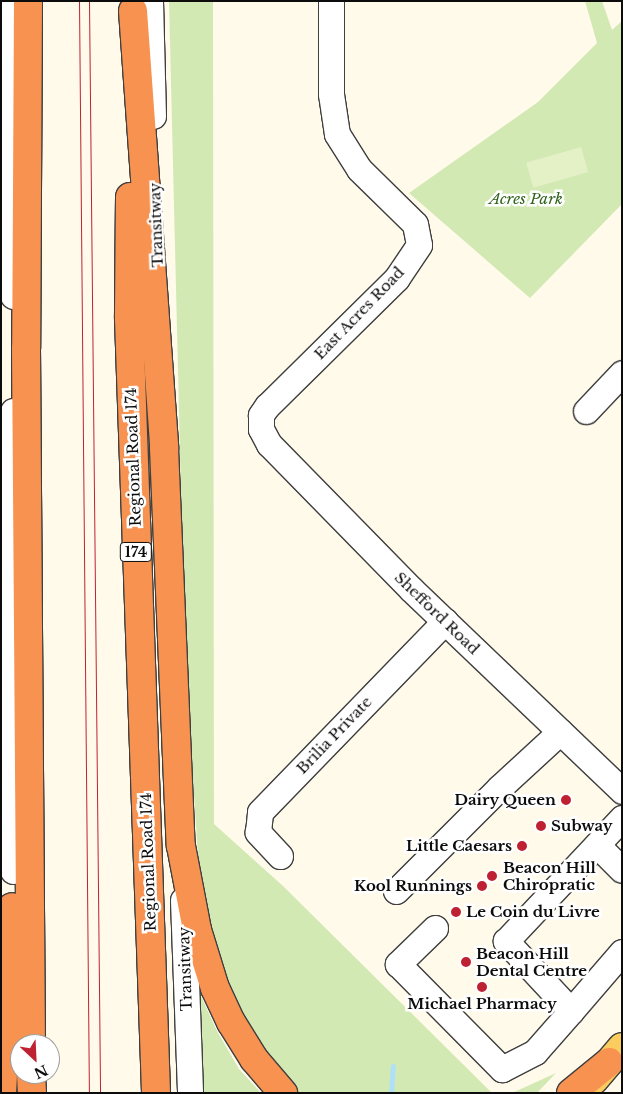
<!DOCTYPE html>
<html>
<head>
<meta charset="utf-8">
<style>
  body { margin:0 }
  #map { position:relative; width:623px; height:1094px; overflow:hidden; background:#fffaea; font-family:"Libre Baskerville",serif }
  div>[style] { position:absolute }
  .green>* { inset:0; background:#d3e9b4 }
  .pitch>* { inset:0; background:#e4f0c6; transform-origin:0 0 }
  .stream>* { height:5px; margin:-2.5px; padding:0 2.5px; transform-origin:2.5px; border-radius:2.5px; background:#aee0f7 }
  .roads { filter:drop-shadow(1px 0 #3f3f3f) drop-shadow(-1px 0 #3f3f3f) drop-shadow(0 1px #3f3f3f) drop-shadow(0 -1px #3f3f3f) }
  .minor>* { height:25px; margin:-12.5px; padding:0 12.5px; transform-origin:12.5px; border-radius:12.5px; background:#fff }
  .major>* { height:28px; margin:-14px; padding:0 14px; transform-origin:14px; border-radius:14px; background:#fbcc5e }
  .highway>* { height:28px; margin:-14px; padding:0 14px; transform-origin:14px; border-radius:14px; background:#f79250 }
  .tram>* { height:1px; margin:-0.5px; padding:0 0.5px; transform-origin:0.5px; border-radius:0.5px; background:#be2232 }
  .dots>* { width:14px; height:14px; translate:-50% -50%; box-sizing:border-box; border:2px solid #fff; border-radius:50% }
  span { translate:-50% -50%; white-space:nowrap; text-align:center; line-height:1.15; -webkit-text-stroke:5px #fff; paint-order:stroke }
  .shield-label span { padding:1px 4px; background:#fff; border:1px solid; border-radius:4px; -webkit-text-stroke-width:0 }
  .shield-label { font-size:14px; color:#0c0c0c; font-weight:700 }
  .park-label { font-size:15px; color:#2f641b; font-style:italic }
  .street-label { font-size:15px; color:#0c0c0c }
  .poi-label { font-size:15px; color:#0c0c0c; font-weight:700 }
  .right { translate:-100% -50%; text-align:right }
  .left { translate:0 -50%; text-align:left }
  .frame { position:absolute; inset:0; border:2px solid #0c0c0c; pointer-events:none }
  .north { position:absolute; left:10px; top:1034px; width:50px; height:50px; box-sizing:border-box; background:#fff; border:1px solid #9e9e9e; border-radius:50%; rotate:155deg; font-size:14px; font-weight:700; line-height:20px; text-align:center; color:#0c0c0c }
  .north::after { content:''; display:block; margin:auto; width:18px; height:22px; background:#be2232; clip-path:polygon(50% 0,100% 100%,50% 72%,0 100%) }
</style>
</head>
<body>
<div id="map">
  <div class="green">
    <div style="clip-path:polygon(169px 1px,213px 1px,214px 824px,283px 886px,492px 1093px,295px 1093px,257px 1051px,214px 959px,199px 871px,185px 657px)"></div>
    <div style="clip-path:polygon(585px 1px,602px 1px,612px 30px,622px 21px,622px 204px,530px 298px,409px 193px,538px 102px,597px 43px)"></div>
    <div style="clip-path:polygon(199px 992px,217px 1031px,239px 1069px,261px 1093px,204px 1093px)"></div>
    <div style="clip-path:polygon(556px 1073px,537px 1093px,512px 1093px)"></div>
  </div>
  <div class="pitch">
    <div style="left:581px;top:147px;width:26px;height:57px;rotate:74deg"></div>
  </div>
  <div class="stream">
    <div style="left:391px;top:1093px;width:27px;rotate:-86deg"></div>
  </div>
  <div class="roads">
    <div class="minor">
      <div style="left:12px;top:1px;width:295px;rotate:89.8deg"></div>
      <div style="left:150px;top:1px;width:115px;rotate:88.5deg"></div>
      <div style="left:331px;top:1px;width:93px;rotate:90deg"></div>
      <div style="left:331px;top:94px;width:40px;rotate:81.5deg"></div>
      <div style="left:337px;top:134px;width:41px;rotate:57.8deg"></div>
      <div style="left:359px;top:169px;width:78px;rotate:44.5deg"></div>
      <div style="left:415px;top:224px;width:21px;rotate:79deg"></div>
      <div style="left:419px;top:245px;width:40px;rotate:124deg"></div>
      <div style="left:397px;top:278px;width:182px;rotate:135.4deg"></div>
      <div style="left:267px;top:406px;width:11px;rotate:124deg"></div>
      <div style="left:261px;top:415px;width:14px;rotate:90deg"></div>
      <div style="left:261px;top:429px;width:17px;rotate:62deg"></div>
      <div style="left:269px;top:444px;width:204px;rotate:45.6deg"></div>
      <div style="left:412px;top:590px;width:291px;rotate:43.7deg"></div>
      <div style="left:586px;top:411px;width:52px;rotate:-46.5deg"></div>
      <div style="left:597px;top:845px;width:35px;rotate:45deg"></div>
      <div style="left:280px;top:856px;width:33px;rotate:-133deg"></div>
      <div style="left:258px;top:832px;width:20px;rotate:-84deg"></div>
      <div style="left:260px;top:812px;width:266px;rotate:-45.9deg"></div>
      <div style="left:13px;top:871px;width:460px;rotate:-90deg"></div>
      <div style="left:396px;top:891px;width:146px;rotate:-45deg"></div>
      <div style="left:499px;top:788px;width:83px;rotate:-42.6deg"></div>
      <div style="left:183px;top:900px;width:193px;rotate:87.9deg"></div>
      <div style="left:435px;top:928px;width:52px;rotate:135.8deg"></div>
      <div style="left:398px;top:964px;width:148px;rotate:45.3deg"></div>
      <div style="left:502px;top:1069px;width:37px;rotate:-27deg"></div>
      <div style="left:535px;top:1052px;width:55px;rotate:-48.7deg"></div>
      <div style="left:571px;top:1011px;width:96px;rotate:-132.9deg"></div>
      <div style="left:506px;top:941px;width:169px;rotate:-46.7deg"></div>
      <div style="left:571px;top:1011px;width:78px;rotate:-49.2deg"></div>
    </div>
    <div class="major">
      <div style="left:594px;top:1080px;width:43px;rotate:-49.7deg"></div>
    </div>
    <div class="highway">
      <div style="left:28px;top:1px;width:347px;rotate:90.3deg"></div>
      <div style="left:26px;top:348px;width:696px;rotate:89.59deg"></div>
      <div style="left:133px;top:11px;width:438px;rotate:85.9deg"></div>
      <div style="left:164px;top:448px;width:398px;rotate:87.6deg"></div>
      <div style="left:181px;top:846px;width:86px;rotate:79.2deg"></div>
      <div style="left:197px;top:930px;width:61px;rotate:72.8deg"></div>
      <div style="left:215px;top:988px;width:38px;rotate:65deg"></div>
      <div style="left:231px;top:1022px;width:44px;rotate:58.1deg"></div>
      <div style="left:254px;top:1059px;width:45px;rotate:49.5deg"></div>
      <div style="left:130px;top:197px;width:122px;rotate:90.5deg"></div>
      <div style="left:129px;top:319px;width:774px;rotate:88deg"></div>
      <div style="left:31px;top:1074px;width:19px;rotate:87deg"></div>
      <div style="left:2px;top:1093px;width:186px;rotate:-86.9deg"></div>
      <div style="left:571px;top:1093px;width:49px;rotate:-39.2deg"></div>
    </div>
  </div>
  <div class="tram">
    <div style="left:79px;top:1px;width:1092px;rotate:89.48deg"></div>
    <div style="left:89px;top:1px;width:1092px;rotate:89.42deg"></div>
  </div>
  <div class="dots">
    <div style="left:566px;top:800px;background:#be2232"></div>
    <div style="left:541px;top:826px;background:#be2232"></div>
    <div style="left:522px;top:846px;background:#be2232"></div>
    <div style="left:492px;top:876px;background:#be2232"></div>
    <div style="left:482px;top:886px;background:#be2232"></div>
    <div style="left:456px;top:912px;background:#be2232"></div>
    <div style="left:466px;top:962px;background:#be2232"></div>
    <div style="left:482px;top:987px;background:#be2232"></div>
  </div>
  <div class="shield-label">
    <span style="left:136px;top:552px">174</span>
  </div>
  <div class="park-label">
    <span style="left:526px;top:199px">Acres Park</span>
  </div>
  <div class="street-label">
    <span style="left:156px;top:225px;rotate:-92deg">Transitway</span>
    <span style="left:359px;top:313px;rotate:-46deg">East Acres Road</span>
    <span style="left:133px;top:457px;rotate:-92deg">Regional Road 174</span>
    <span style="left:437px;top:613px;rotate:44deg">Shefford Road</span>
    <span style="left:334px;top:735px;rotate:-46deg">Brilia Private</span>
    <span style="left:148px;top:862px;rotate:-92deg">Regional Road 174</span>
    <span style="left:185px;top:969px;rotate:-92deg">Transitway</span>
  </div>
  <div class="poi-label">
    <span class="right" style="left:556px;top:800px">Dairy Queen</span>
    <span class="left" style="left:551px;top:826px">Subway</span>
    <span class="right" style="left:512px;top:846px">Little Caesars</span>
    <span class="left" style="left:503px;top:876px">Beacon Hill<br>Chiropratic</span>
    <span class="right" style="left:472px;top:886px">Kool Runnings</span>
    <span class="left" style="left:466px;top:912px">Le Coin du Livre</span>
    <span class="left" style="left:476px;top:962px">Beacon Hill<br>Dental Centre</span>
    <span style="left:482px;top:1004px">Michael Pharmacy</span>
  </div>
  <div class="frame"></div>
  <div class="north">N</div>
</div>
</body>
</html>
